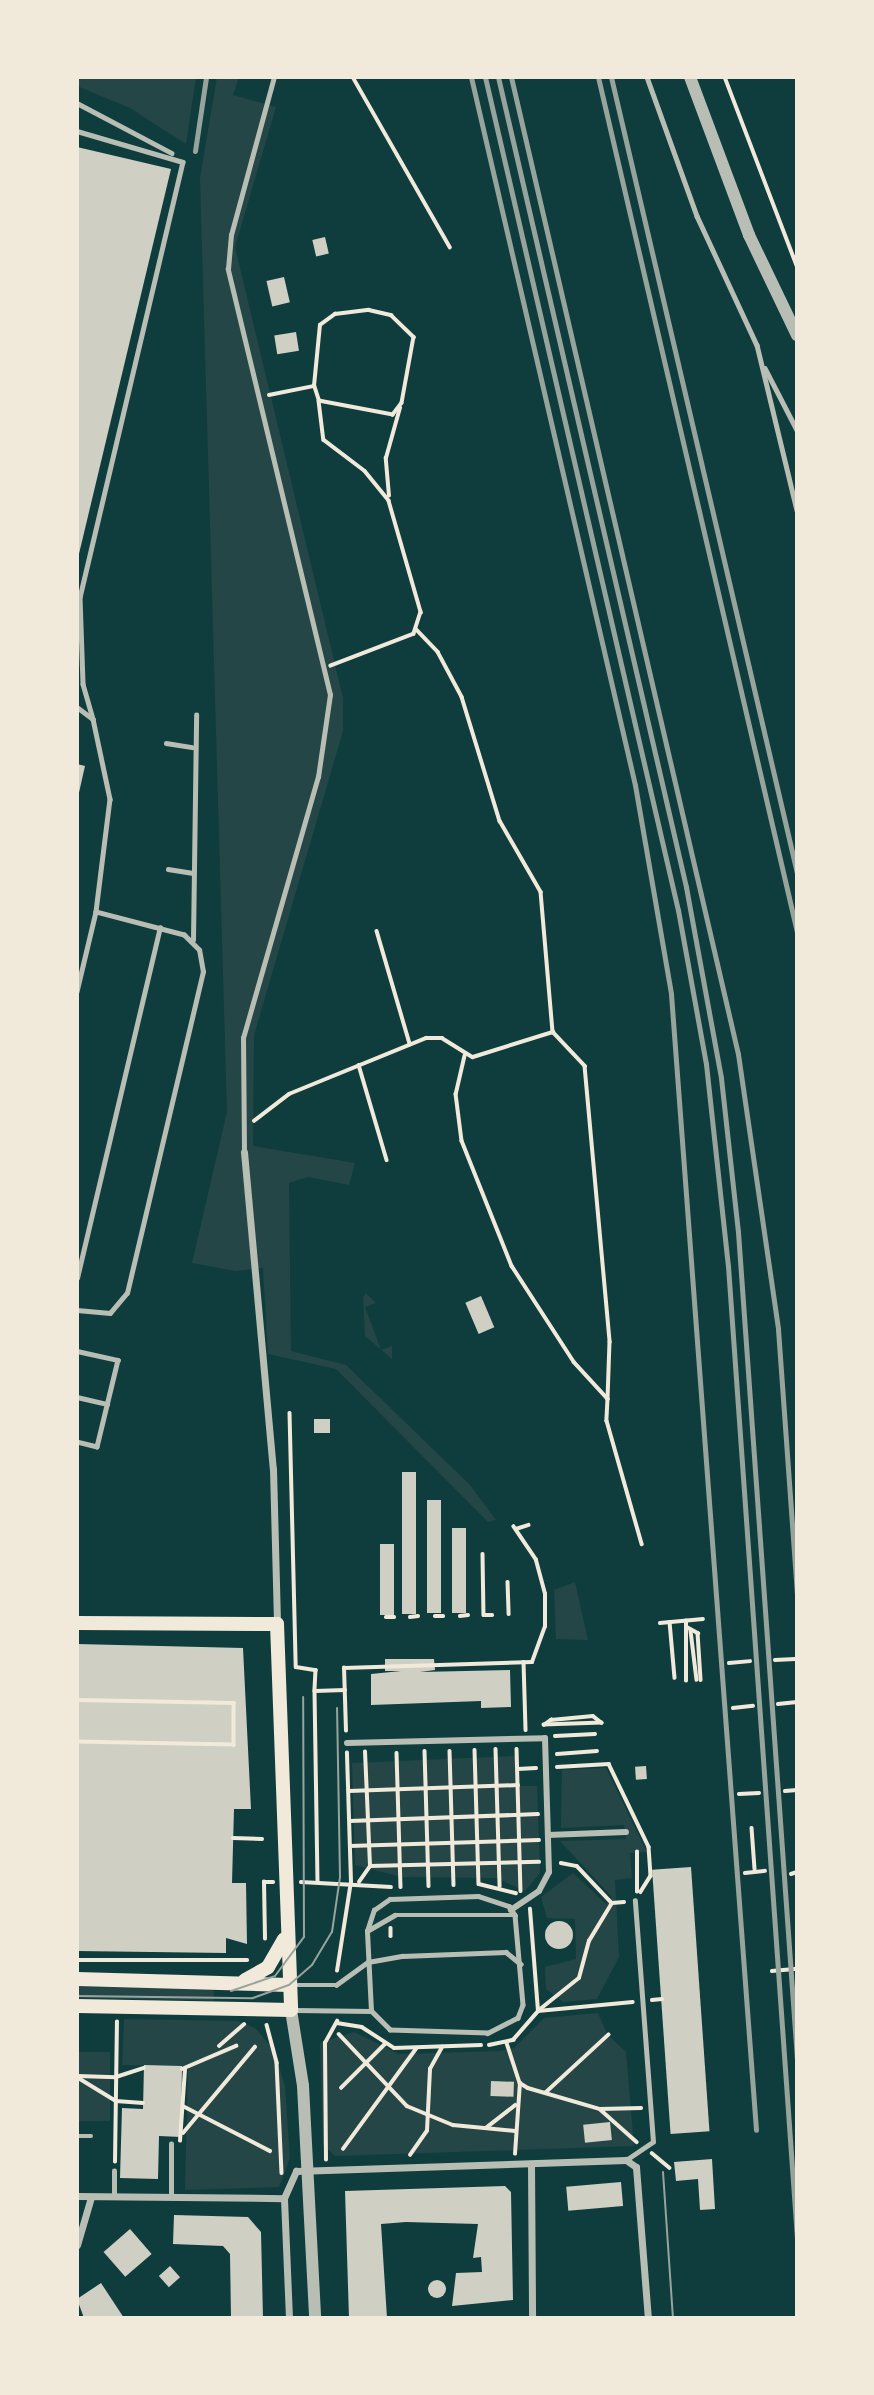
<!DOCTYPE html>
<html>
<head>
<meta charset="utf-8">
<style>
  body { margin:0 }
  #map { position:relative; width:874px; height:2395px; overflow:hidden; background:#0f3d3e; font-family:"PT Sans",sans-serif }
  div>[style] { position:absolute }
  .green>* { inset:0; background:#244646; transform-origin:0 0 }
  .building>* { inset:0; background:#cfcfc3; transform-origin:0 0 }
  .round { border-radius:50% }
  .path>* { height:3.5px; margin:-1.75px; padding:0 1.75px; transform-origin:1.75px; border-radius:1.75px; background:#f1e9da }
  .service>* { height:4.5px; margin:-2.25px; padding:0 2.25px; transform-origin:2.25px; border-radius:2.25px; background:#b8beb3 }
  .pedestrian>* { height:6px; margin:-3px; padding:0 3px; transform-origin:3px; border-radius:3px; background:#b8beb3 }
  .minor>* { height:7px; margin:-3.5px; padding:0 3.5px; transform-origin:3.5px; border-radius:3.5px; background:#b8beb3 }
  .tertiary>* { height:12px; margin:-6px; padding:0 6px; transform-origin:6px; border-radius:6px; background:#b8beb3 }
  .secondary>* { height:14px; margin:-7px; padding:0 7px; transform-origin:7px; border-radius:7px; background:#f1e9da }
  .tram>* { height:2px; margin:-1px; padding:0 1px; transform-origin:1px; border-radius:1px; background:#97a49c }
  .rail>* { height:5px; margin:-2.5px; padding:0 2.5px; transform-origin:2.5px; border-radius:2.5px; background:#97a49c }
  span { translate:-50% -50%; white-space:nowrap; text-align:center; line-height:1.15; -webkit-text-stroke:5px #f1e9da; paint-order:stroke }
  .frame { position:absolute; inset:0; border:79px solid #f1e9da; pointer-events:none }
</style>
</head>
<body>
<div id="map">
  <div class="green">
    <div style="clip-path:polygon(77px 77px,196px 77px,186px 144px,130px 108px,77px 86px)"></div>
    <div style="clip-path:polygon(217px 77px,239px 77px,233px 95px,276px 107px,235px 247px,343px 698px,343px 731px,254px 1035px,253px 1146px,355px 1163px,349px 1185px,308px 1177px,289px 1183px,291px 1351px,346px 1365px,470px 1485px,496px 1520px,488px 1522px,336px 1369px,268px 1354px,263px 1268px,235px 1271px,192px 1263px,227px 1112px,200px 178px)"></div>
    <div style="clip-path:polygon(366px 1293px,376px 1303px,365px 1307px,381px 1350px,392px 1346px,392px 1359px,365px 1336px,363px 1297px)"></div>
    <div style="clip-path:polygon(575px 1582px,588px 1640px,556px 1639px,554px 1590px)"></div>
    <div style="clip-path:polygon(516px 1756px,517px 1786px,537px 1786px,540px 1873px,525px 1891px,496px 1878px,402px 1877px,355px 1865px,352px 1763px)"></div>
    <div style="clip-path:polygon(606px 1768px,647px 1852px,630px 1853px,632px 1878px,615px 1880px,619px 1957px,597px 1999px,563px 2002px,546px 1989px,545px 1967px,576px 1959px,575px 1919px,547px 1918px,541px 1897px,573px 1873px,606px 1904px,612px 1897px,560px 1841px,626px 1839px,624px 1825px,561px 1828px,562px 1770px)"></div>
    <div style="left:77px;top:1986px;width:137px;height:12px;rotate:1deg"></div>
    <div style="clip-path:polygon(598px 2013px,607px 2034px,626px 2052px,634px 2146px,335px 2156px,323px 2145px,320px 2043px,354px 2032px,399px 2054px,501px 2051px,514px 2048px,544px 2018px)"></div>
    <div style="clip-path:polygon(124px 2019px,238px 2021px,255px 2028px,274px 2050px,285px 2086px,290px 2158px,279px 2187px,185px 2190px,188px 2066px,122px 2065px)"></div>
    <div style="left:77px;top:2052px;width:33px;height:69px"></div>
  </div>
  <div class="building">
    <div style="clip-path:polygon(77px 147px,171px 169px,78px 558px,77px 558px)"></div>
    <div style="left:325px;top:237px;width:17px;height:13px;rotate:77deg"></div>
    <div style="left:284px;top:277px;width:26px;height:18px;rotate:77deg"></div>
    <div style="left:296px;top:332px;width:19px;height:22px;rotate:81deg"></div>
    <div style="clip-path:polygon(77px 764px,85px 766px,78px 797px,77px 797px)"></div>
    <div style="left:481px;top:1296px;width:34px;height:17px;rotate:67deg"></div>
    <div style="left:314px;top:1419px;width:16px;height:14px"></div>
    <div style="left:402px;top:1472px;width:14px;height:142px"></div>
    <div style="left:427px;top:1500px;width:14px;height:113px"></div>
    <div style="left:452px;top:1528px;width:14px;height:85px"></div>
    <div style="left:380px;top:1544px;width:14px;height:71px"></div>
    <div style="clip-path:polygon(77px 1644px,243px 1648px,251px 1809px,234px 1809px,232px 1883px,246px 1883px,247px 1944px,226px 1938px,226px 1953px,77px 1951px)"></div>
    <div style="clip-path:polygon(385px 1659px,434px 1659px,435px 1670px,420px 1672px,510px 1670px,511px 1707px,481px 1708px,481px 1701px,371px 1705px,371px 1674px,401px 1671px,385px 1671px)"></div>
    <div style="left:646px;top:1766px;width:13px;height:11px;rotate:86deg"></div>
    <div style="left:691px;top:1867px;width:265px;height:39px;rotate:86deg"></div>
    <div class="round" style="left:545px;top:1921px;width:28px;height:28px"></div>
    <div style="clip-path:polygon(144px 2065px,182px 2066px,181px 2137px,159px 2136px,158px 2179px,120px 2178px,122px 2108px,143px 2109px)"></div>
    <div style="left:491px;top:2081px;width:23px;height:15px;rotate:2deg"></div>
    <div style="left:610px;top:2122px;width:18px;height:27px;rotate:84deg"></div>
    <div style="clip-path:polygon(712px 2159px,715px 2209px,700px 2210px,698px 2179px,676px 2181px,674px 2162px)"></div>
    <div style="left:621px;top:2182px;width:24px;height:55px;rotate:85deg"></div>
    <div style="clip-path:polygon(505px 2186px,511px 2192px,513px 2300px,452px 2306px,456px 2273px,482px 2272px,481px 2257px,473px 2258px,478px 2224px,406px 2222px,381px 2224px,387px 2318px,349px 2318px,345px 2191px)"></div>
    <div style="clip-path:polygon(174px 2215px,248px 2217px,261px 2232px,263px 2318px,231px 2318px,230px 2254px,223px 2246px,173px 2244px)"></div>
    <div style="left:130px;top:2229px;width:33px;height:35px;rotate:49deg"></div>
    <div style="left:170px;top:2266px;width:15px;height:15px;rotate:48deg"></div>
    <div class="round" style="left:428px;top:2280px;width:18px;height:18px"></div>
    <div style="clip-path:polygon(101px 2283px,124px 2318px,84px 2318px,77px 2299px)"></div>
  </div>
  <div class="path">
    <div style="left:353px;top:77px;width:196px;rotate:60.3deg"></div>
    <div style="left:725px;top:77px;width:202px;rotate:69.1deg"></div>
    <div style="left:369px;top:310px;width:23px;rotate:13deg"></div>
    <div style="left:391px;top:315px;width:32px;rotate:44deg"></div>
    <div style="left:414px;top:337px;width:67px;rotate:100.3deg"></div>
    <div style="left:402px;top:403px;width:15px;rotate:127deg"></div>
    <div style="left:393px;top:415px;width:75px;rotate:-169.3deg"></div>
    <div style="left:319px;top:401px;width:16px;rotate:-108deg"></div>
    <div style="left:314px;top:386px;width:61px;rotate:-84.4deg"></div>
    <div style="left:320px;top:325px;width:19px;rotate:-36deg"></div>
    <div style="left:335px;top:314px;width:34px;rotate:-7deg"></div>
    <div style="left:269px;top:395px;width:46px;rotate:-11.3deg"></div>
    <div style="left:319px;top:401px;width:39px;rotate:83deg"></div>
    <div style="left:324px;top:440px;width:51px;rotate:37.1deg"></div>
    <div style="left:365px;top:471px;width:38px;rotate:51deg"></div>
    <div style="left:389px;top:501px;width:116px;rotate:73.9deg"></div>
    <div style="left:421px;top:612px;width:23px;rotate:108deg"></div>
    <div style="left:414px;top:634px;width:89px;rotate:158.9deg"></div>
    <div style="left:389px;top:496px;width:38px;rotate:-95deg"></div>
    <div style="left:386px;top:458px;width:52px;rotate:-74.4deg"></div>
    <div style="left:416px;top:629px;width:32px;rotate:46deg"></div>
    <div style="left:438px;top:652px;width:51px;rotate:61.9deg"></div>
    <div style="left:462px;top:697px;width:130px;rotate:73deg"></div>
    <div style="left:500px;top:821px;width:82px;rotate:60deg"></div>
    <div style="left:541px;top:892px;width:141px;rotate:85.1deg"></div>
    <div style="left:553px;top:1032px;width:47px;rotate:46.7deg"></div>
    <div style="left:585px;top:1066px;width:277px;rotate:84.8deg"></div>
    <div style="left:610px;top:1342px;width:57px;rotate:92deg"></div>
    <div style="left:377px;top:931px;width:118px;rotate:73.7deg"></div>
    <div style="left:465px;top:1056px;width:39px;rotate:103deg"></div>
    <div style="left:456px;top:1094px;width:47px;rotate:82.7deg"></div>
    <div style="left:462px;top:1141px;width:135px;rotate:68.2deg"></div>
    <div style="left:512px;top:1266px;width:114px;rotate:57.1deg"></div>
    <div style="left:574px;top:1362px;width:50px;rotate:47.4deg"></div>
    <div style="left:608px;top:1399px;width:22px;rotate:93deg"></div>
    <div style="left:607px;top:1421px;width:128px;rotate:74.1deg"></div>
    <div style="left:359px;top:1065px;width:99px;rotate:73.6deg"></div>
    <div style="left:254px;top:1121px;width:44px;rotate:-37.6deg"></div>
    <div style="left:289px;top:1094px;width:148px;rotate:-22.2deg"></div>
    <div style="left:426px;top:1038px;width:16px"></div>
    <div style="left:442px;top:1038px;width:36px;rotate:32deg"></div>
    <div style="left:473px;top:1057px;width:84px;rotate:-17.4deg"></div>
    <div style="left:290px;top:1413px;width:254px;rotate:88.6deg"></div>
    <div style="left:296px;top:1667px;width:20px;rotate:9deg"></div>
    <div style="left:316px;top:1670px;width:21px;rotate:93deg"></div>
    <div style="left:315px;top:1691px;width:30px;rotate:-2deg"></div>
    <div style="left:516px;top:1529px;width:13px;rotate:-18deg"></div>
    <div style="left:483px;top:1554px;width:61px;rotate:89.1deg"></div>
    <div style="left:484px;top:1615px;width:8px"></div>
    <div style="left:508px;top:1582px;width:32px;rotate:88deg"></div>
    <div style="left:435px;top:1616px;width:8px"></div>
    <div style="left:460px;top:1616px;width:8px;rotate:-7deg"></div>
    <div style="left:386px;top:1617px;width:8px"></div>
    <div style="left:410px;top:1617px;width:8px;rotate:-7deg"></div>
    <div style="left:670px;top:1622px;width:56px;rotate:84.9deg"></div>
    <div style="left:660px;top:1623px;width:43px;rotate:-5.3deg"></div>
    <div style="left:687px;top:1627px;width:13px;rotate:29deg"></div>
    <div style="left:698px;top:1633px;width:47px;rotate:86.3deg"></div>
    <div style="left:691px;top:1631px;width:49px;rotate:83deg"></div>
    <div style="left:775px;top:1660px;width:20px;rotate:-3deg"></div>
    <div style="left:524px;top:1662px;width:68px;rotate:88.3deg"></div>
    <div style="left:729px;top:1663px;width:21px;rotate:-5deg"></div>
    <div style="left:686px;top:1681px;width:60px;rotate:-90deg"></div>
    <div style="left:315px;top:1691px;width:190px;rotate:89.1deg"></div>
    <div style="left:77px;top:1700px;width:157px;rotate:1.1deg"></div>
    <div style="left:234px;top:1703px;width:42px;rotate:90deg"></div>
    <div style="left:234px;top:1745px;width:157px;rotate:-178.9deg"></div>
    <div style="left:778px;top:1704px;width:19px;rotate:-6deg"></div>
    <div style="left:733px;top:1708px;width:20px;rotate:-6deg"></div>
    <div style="left:593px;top:1716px;width:11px;rotate:38deg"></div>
    <div style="left:602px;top:1723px;width:58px;rotate:178deg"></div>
    <div style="left:544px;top:1725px;width:9px;rotate:-36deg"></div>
    <div style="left:551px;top:1720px;width:42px;rotate:-5.4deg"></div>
    <div style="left:346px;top:1731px;width:63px;rotate:-91.8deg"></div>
    <div style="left:344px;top:1668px;width:188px;rotate:-1.8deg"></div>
    <div style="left:532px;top:1662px;width:37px;rotate:-70deg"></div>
    <div style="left:545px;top:1627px;width:33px;rotate:-90deg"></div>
    <div style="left:545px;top:1594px;width:35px;rotate:-105deg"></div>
    <div style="left:536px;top:1560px;width:40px;rotate:-124deg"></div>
    <div style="left:555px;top:1736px;width:40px;rotate:-2.9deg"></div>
    <div style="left:496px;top:1749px;width:137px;rotate:88.3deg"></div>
    <div style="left:517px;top:1749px;width:142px;rotate:88.4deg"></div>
    <div style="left:475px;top:1750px;width:134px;rotate:88.3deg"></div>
    <div style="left:425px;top:1751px;width:135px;rotate:88.3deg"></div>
    <div style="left:450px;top:1751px;width:134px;rotate:88.3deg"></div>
    <div style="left:397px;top:1753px;width:134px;rotate:88.3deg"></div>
    <div style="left:557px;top:1754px;width:40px;rotate:-4.3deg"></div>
    <div style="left:557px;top:1767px;width:52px;rotate:-3.3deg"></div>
    <div style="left:609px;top:1764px;width:92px;rotate:64.3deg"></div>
    <div style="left:649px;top:1847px;width:29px;rotate:86deg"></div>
    <div style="left:651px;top:1876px;width:19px;rotate:122deg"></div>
    <div style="left:518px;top:1769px;width:18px;rotate:-3deg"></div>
    <div style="left:349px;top:1791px;width:169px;rotate:-2deg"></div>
    <div style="left:785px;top:1791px;width:12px;rotate:-5deg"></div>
    <div style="left:739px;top:1794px;width:20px;rotate:-3deg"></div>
    <div style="left:350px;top:1821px;width:188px;rotate:-2.1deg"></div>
    <div style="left:752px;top:1828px;width:41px;rotate:85.8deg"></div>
    <div style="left:233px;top:1838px;width:29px;rotate:2deg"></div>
    <div style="left:350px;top:1846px;width:189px;rotate:-1.8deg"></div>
    <div style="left:561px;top:1863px;width:16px;rotate:11deg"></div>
    <div style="left:577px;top:1866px;width:51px;rotate:46.6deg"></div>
    <div style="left:370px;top:1866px;width:169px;rotate:-1.4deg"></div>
    <div style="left:745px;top:1873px;width:20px;rotate:-6deg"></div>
    <div style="left:791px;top:1874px;width:6px;rotate:-18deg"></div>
    <div style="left:301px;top:1882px;width:90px;rotate:3.2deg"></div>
    <div style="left:359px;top:1882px;width:19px;rotate:-55deg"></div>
    <div style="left:370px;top:1866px;width:114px;rotate:-92.5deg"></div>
    <div style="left:479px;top:1884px;width:38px;rotate:14deg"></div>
    <div style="left:637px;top:1892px;width:40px;rotate:-90deg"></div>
    <div style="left:391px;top:1928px;width:8px;rotate:90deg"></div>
    <div style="left:265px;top:1939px;width:57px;rotate:-91deg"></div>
    <div style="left:264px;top:1882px;width:9px"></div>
    <div style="left:77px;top:1960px;width:170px"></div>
    <div style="left:337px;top:1971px;width:90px;rotate:-81.1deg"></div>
    <div style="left:351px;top:1882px;width:129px;rotate:-91.8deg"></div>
    <div style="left:772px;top:1971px;width:25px;rotate:-5deg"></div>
    <div style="left:652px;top:2000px;width:10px;rotate:-6deg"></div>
    <div style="left:539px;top:2010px;width:51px;rotate:-38.7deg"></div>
    <div style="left:579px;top:1978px;width:38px;rotate:-75deg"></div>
    <div style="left:589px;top:1941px;width:44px;rotate:-58.8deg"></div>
    <div style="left:612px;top:1903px;width:12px;rotate:-5deg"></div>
    <div style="left:538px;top:2011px;width:95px;rotate:-5.4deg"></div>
    <div style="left:337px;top:2023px;width:25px;rotate:9deg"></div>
    <div style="left:362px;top:2027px;width:38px;rotate:33deg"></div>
    <div style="left:394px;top:2048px;width:87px;rotate:-2deg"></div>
    <div style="left:267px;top:2025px;width:39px;rotate:75deg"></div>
    <div style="left:277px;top:2063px;width:110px;rotate:87.4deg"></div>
    <div style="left:339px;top:2034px;width:99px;rotate:46.6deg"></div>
    <div style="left:407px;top:2106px;width:50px;rotate:22.4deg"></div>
    <div style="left:453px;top:2125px;width:62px;rotate:5.5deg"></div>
    <div style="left:507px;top:2043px;width:42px;rotate:72deg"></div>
    <div style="left:520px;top:2083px;width:9px;rotate:32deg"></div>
    <div style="left:528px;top:2088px;width:75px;rotate:16.3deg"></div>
    <div style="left:600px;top:2109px;width:41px;rotate:-1.4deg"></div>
    <div style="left:489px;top:2045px;width:25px;rotate:-12deg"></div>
    <div style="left:513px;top:2040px;width:38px;rotate:-49deg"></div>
    <div style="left:538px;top:2011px;width:102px;rotate:-94.5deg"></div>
    <div style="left:219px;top:2046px;width:33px;rotate:-41deg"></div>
    <div style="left:182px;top:2069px;width:59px;rotate:-23.1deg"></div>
    <div style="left:78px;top:2076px;width:38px;rotate:2deg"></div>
    <div style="left:116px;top:2077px;width:29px;rotate:-18deg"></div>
    <div style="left:77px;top:2077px;width:46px;rotate:31.6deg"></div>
    <div style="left:116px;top:2101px;width:27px;rotate:4deg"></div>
    <div style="left:341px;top:2088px;width:62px;rotate:-45deg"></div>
    <div style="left:545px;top:2093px;width:86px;rotate:-42.6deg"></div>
    <div style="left:183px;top:2106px;width:98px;rotate:27.3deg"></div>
    <div style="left:601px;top:2110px;width:48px;rotate:41.6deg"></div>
    <div style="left:486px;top:2128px;width:37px;rotate:-38deg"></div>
    <div style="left:183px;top:2133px;width:112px;rotate:-50.1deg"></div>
    <div style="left:180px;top:2141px;width:72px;rotate:-86deg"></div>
    <div style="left:343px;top:2149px;width:124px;rotate:-53.9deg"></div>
    <div style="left:652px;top:2153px;width:23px;rotate:40deg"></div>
    <div style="left:515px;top:2154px;width:71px;rotate:-86deg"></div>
    <div style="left:410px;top:2155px;width:29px;rotate:-55deg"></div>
    <div style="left:427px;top:2131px;width:62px;rotate:-87.2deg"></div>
    <div style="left:430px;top:2069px;width:25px;rotate:-61deg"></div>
    <div style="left:326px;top:2160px;width:117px;rotate:-90.5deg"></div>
    <div style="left:325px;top:2043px;width:25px;rotate:-61deg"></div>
    <div style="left:115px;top:2162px;width:140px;rotate:-89.2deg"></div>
  </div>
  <div class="service">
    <div style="left:647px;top:77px;width:148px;rotate:70.2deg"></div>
    <div style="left:697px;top:216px;width:142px;rotate:65.1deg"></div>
    <div style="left:757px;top:345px;width:170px;rotate:76.4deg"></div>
    <div style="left:77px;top:103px;width:107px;rotate:27.8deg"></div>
    <div style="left:77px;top:131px;width:110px;rotate:16.3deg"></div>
    <div style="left:183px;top:162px;width:447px;rotate:103.3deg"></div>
    <div style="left:80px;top:597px;width:87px;rotate:88deg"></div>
    <div style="left:83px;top:684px;width:36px;rotate:74deg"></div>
    <div style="left:765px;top:368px;width:70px;rotate:62.7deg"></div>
    <div style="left:77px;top:707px;width:20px;rotate:37deg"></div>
    <div style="left:93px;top:719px;width:82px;rotate:78deg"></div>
    <div style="left:110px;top:799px;width:114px;rotate:97.1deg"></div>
    <div style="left:96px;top:912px;width:82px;rotate:103.4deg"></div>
    <div style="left:166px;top:743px;width:26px;rotate:9deg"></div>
    <div style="left:168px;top:869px;width:25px;rotate:9deg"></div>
    <div style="left:193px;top:940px;width:225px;rotate:-89.2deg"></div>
    <div style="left:244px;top:1151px;width:113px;rotate:-90.5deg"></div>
    <div style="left:243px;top:1038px;width:272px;rotate:-74deg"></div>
    <div style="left:318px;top:777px;width:83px;rotate:-81.7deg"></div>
    <div style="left:330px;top:695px;width:438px;rotate:-103.5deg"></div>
    <div style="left:228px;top:269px;width:34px;rotate:-85deg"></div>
    <div style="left:231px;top:235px;width:164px;rotate:-74.8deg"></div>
    <div style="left:77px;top:1278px;width:360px;rotate:-76.7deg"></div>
    <div style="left:77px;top:1310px;width:33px;rotate:5deg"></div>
    <div style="left:110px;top:1313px;width:26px;rotate:-50deg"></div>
    <div style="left:127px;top:1293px;width:330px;rotate:-76.7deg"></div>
    <div style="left:203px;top:972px;width:22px;rotate:-100deg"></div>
    <div style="left:199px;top:950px;width:21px;rotate:-135deg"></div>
    <div style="left:184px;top:935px;width:91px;rotate:-165.4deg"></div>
    <div style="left:77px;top:1351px;width:42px;rotate:12.4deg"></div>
    <div style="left:118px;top:1360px;width:89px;rotate:103.6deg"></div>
    <div style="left:97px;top:1447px;width:21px;rotate:-166deg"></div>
    <div style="left:77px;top:1397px;width:31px;rotate:13deg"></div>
    <div style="left:478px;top:1896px;width:33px;rotate:18deg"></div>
    <div style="left:509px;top:1906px;width:11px;rotate:56deg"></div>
    <div style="left:515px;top:1915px;width:90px;rotate:84.9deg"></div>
    <div style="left:523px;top:2005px;width:14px;rotate:111deg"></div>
    <div style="left:518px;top:2018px;width:34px;rotate:153deg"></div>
    <div style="left:488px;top:2033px;width:98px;rotate:-178.2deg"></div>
    <div style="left:390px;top:2030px;width:27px;rotate:-135deg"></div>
    <div style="left:371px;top:2011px;width:80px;rotate:-92.9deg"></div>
    <div style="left:367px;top:1931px;width:22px;rotate:-72deg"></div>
    <div style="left:374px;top:1910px;width:19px;rotate:-35deg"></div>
    <div style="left:390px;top:1899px;width:88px;rotate:-2deg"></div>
    <div style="left:367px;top:1931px;width:32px;rotate:-30deg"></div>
    <div style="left:395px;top:1915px;width:119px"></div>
    <div style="left:293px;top:1985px;width:43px"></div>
    <div style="left:336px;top:1985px;width:39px;rotate:-36deg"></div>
    <div style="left:368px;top:1962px;width:35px;rotate:-10deg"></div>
    <div style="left:402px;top:1956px;width:104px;rotate:-2.2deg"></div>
    <div style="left:506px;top:1952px;width:19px;rotate:39deg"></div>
    <div style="left:295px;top:2010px;width:76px;rotate:0.8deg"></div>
    <div style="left:77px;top:2136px;width:14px"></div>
    <div style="left:626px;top:2160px;width:32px;rotate:-34deg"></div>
    <div style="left:653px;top:2142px;width:242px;rotate:-94.3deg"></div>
    <div style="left:114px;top:2197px;width:26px;rotate:-90deg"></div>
    <div style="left:171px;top:2198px;width:54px;rotate:-90deg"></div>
  </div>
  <div class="pedestrian">
    <div style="left:347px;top:1743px;width:198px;rotate:-1.4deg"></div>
    <div style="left:545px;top:1738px;width:134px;rotate:88.3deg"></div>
    <div style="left:549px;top:1872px;width:21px;rotate:118deg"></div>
    <div style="left:539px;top:1891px;width:34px;rotate:146deg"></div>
    <div style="left:548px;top:1835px;width:78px;rotate:-2.2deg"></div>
  </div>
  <div class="minor">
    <div style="left:244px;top:1152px;width:318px;rotate:84.8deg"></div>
    <div style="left:273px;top:1469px;width:155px;rotate:88.5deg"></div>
    <div style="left:531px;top:2164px;width:154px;rotate:89.6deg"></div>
    <div style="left:77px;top:2196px;width:207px;rotate:0.6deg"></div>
    <div style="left:77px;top:2245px;width:50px;rotate:-73.7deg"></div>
    <div style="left:289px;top:2318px;width:120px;rotate:-92.4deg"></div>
    <div style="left:284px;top:2198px;width:30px;rotate:-66deg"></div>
    <div style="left:296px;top:2171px;width:330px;rotate:-1.9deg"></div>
    <div style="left:626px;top:2160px;width:12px;rotate:35deg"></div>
    <div style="left:636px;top:2167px;width:151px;rotate:85.5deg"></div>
  </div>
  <div class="tertiary">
    <div style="left:690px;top:77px;width:169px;rotate:69.5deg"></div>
    <div style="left:749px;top:235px;width:111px;rotate:64.4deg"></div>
    <div style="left:291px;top:2010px;width:77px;rotate:81deg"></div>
    <div style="left:303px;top:2086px;width:232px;rotate:87deg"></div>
  </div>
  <div class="secondary">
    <div style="left:77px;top:1623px;width:200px;rotate:0.3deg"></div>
    <div style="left:277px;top:1624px;width:386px;rotate:87.9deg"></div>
    <div style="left:291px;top:2010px;width:214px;rotate:-178.9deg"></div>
    <div style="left:77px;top:1979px;width:212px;rotate:1.6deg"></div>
    <div style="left:245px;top:1980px;width:26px;rotate:-29deg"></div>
    <div style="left:268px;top:1967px;width:32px;rotate:-60deg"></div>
  </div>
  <div class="tram">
    <div style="left:231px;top:1991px;width:46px;rotate:-18.8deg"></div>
    <div style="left:275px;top:1976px;width:49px;rotate:-53.4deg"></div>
    <div style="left:304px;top:1937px;width:240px;rotate:-90.2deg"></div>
    <div style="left:77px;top:1996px;width:176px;rotate:0.7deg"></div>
    <div style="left:253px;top:1998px;width:38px;rotate:-20deg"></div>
    <div style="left:289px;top:1985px;width:30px;rotate:-41deg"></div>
    <div style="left:312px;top:1965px;width:39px;rotate:-59deg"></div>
    <div style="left:332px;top:1932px;width:56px;rotate:-81.7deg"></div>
    <div style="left:340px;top:1877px;width:169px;rotate:-91deg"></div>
    <div style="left:663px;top:2172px;width:146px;rotate:86.1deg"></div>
  </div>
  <div class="rail">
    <div style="left:471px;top:77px;width:727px;rotate:76.96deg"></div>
    <div style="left:635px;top:785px;width:212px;rotate:80.2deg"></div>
    <div style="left:671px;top:994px;width:1139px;rotate:85.72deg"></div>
    <div style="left:485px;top:77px;width:855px;rotate:76.96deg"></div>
    <div style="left:678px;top:910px;width:157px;rotate:79.7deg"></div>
    <div style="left:706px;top:1064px;width:203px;rotate:83.8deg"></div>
    <div style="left:728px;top:1266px;width:975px;rotate:85.94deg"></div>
    <div style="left:498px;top:77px;width:832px;rotate:76.93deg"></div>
    <div style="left:686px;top:887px;width:194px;rotate:79.6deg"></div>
    <div style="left:721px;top:1078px;width:155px;rotate:83.7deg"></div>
    <div style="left:738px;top:1232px;width:829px;rotate:85.92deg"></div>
    <div style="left:511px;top:77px;width:1003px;rotate:76.92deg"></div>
    <div style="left:738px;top:1054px;width:278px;rotate:81.7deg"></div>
    <div style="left:778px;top:1329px;width:266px;rotate:85.9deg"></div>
    <div style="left:598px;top:77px;width:878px;rotate:76.9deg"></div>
    <div style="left:611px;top:77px;width:817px;rotate:76.85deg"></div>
    <div style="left:195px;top:151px;width:75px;rotate:-81.5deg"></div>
  </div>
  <div class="frame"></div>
</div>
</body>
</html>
